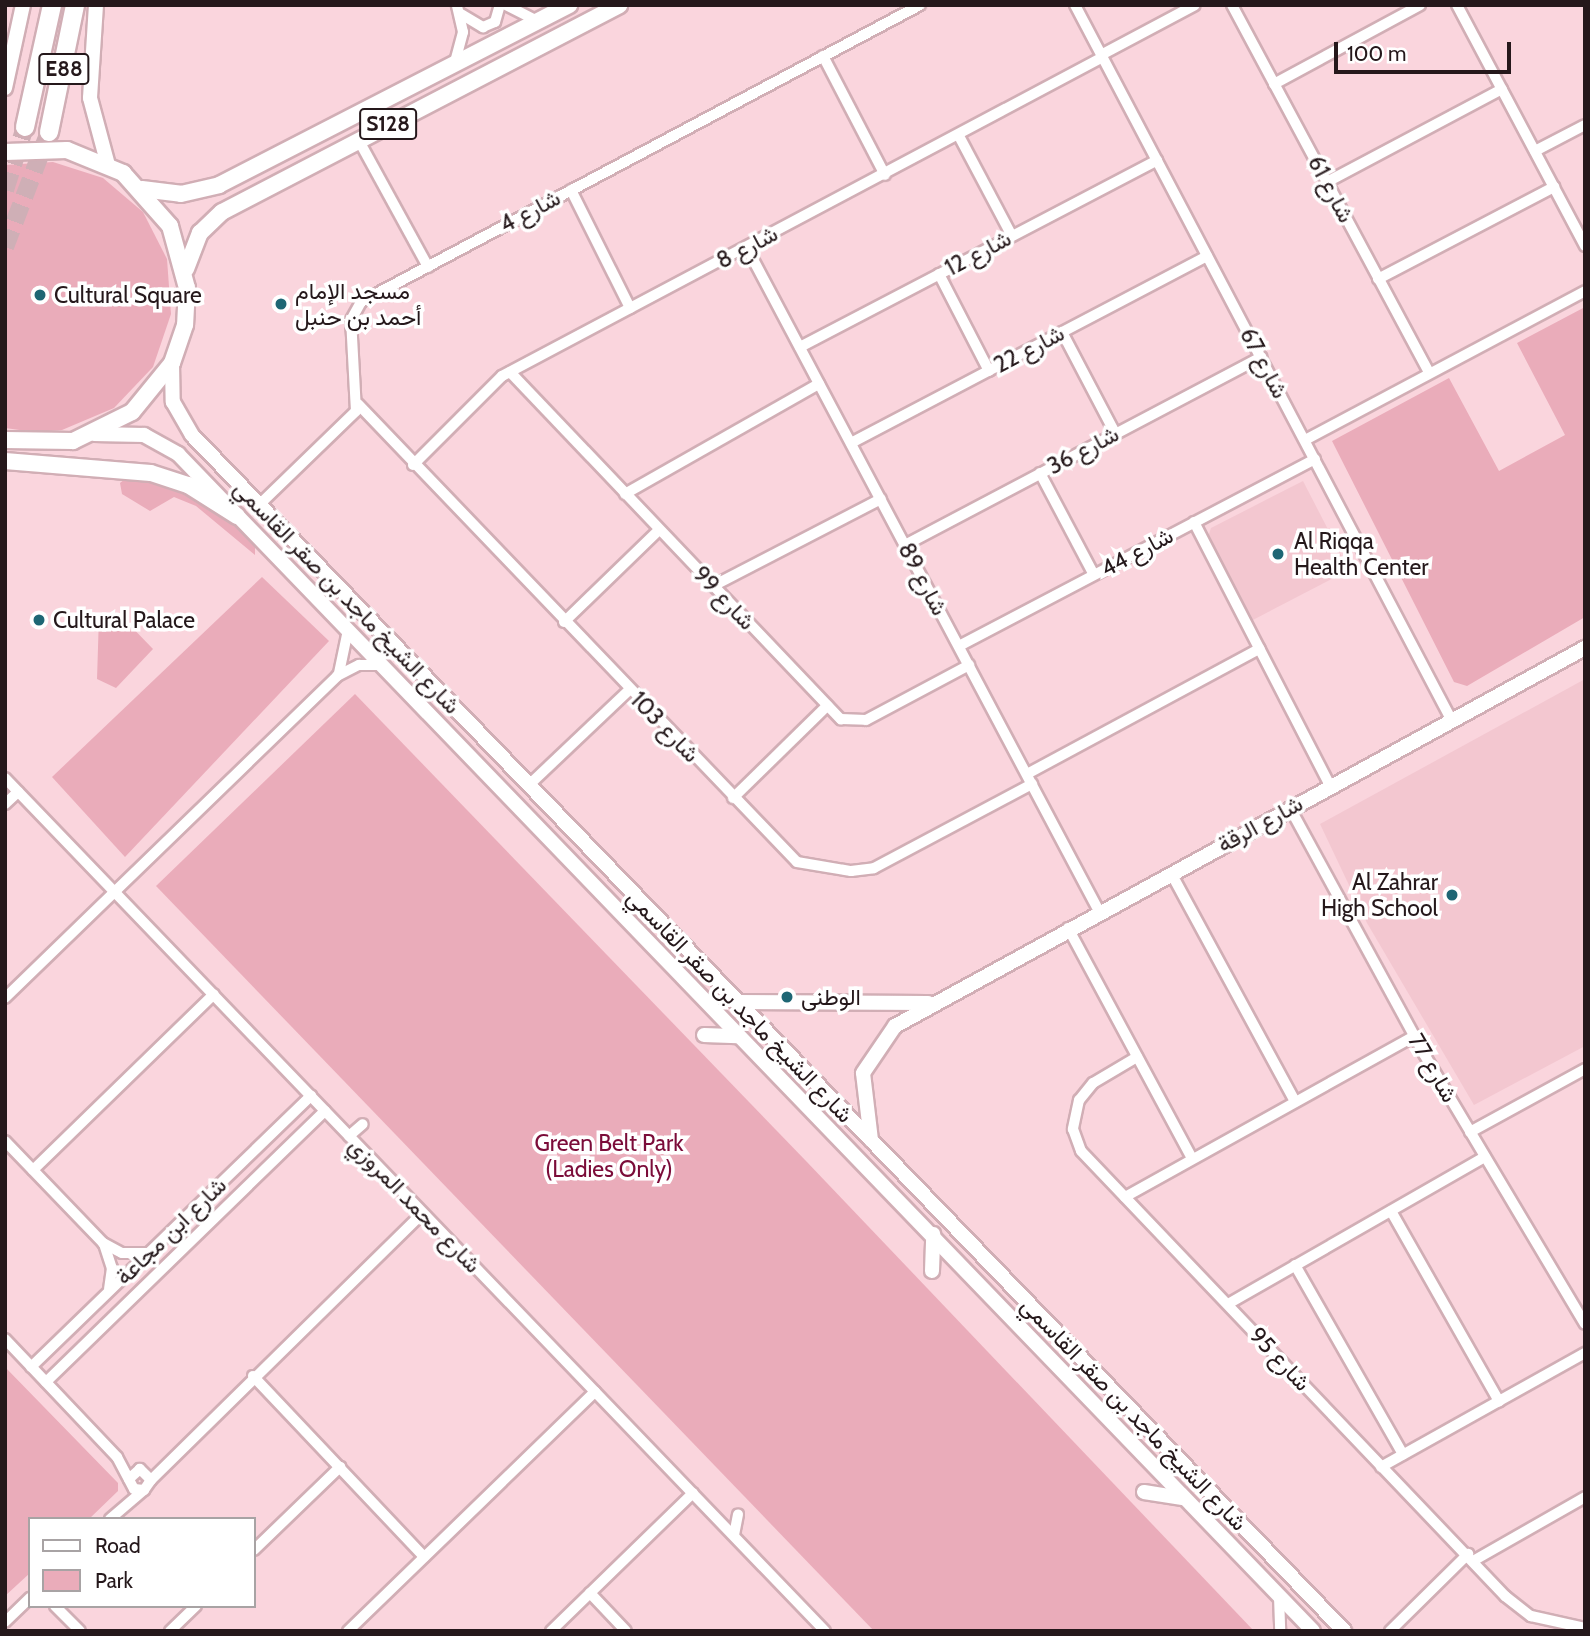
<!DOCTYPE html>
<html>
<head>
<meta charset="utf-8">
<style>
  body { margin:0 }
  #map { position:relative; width:1590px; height:1636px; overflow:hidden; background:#fad5dd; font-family:Cabin,Vazirmatn,sans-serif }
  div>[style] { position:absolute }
  .built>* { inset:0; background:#f3c7d0 }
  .green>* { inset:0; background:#eaacba }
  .highway-tunnel>* { height:18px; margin-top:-9px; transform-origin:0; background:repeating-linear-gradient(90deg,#cfafb6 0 18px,transparent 0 27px) }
  .roads { filter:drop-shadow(2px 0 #d1aeb5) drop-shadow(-2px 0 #d1aeb5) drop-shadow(0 2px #d1aeb5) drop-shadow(0 -2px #d1aeb5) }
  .street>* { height:10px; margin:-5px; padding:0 5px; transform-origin:5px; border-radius:5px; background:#fff }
  .secondary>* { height:14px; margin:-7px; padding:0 7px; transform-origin:7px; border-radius:7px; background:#fff }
  .primary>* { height:16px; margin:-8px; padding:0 8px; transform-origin:8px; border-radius:8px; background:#fff }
  .highway>* { height:18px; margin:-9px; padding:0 9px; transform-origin:9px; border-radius:9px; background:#fff }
  .dots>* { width:19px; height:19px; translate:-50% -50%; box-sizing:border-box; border:4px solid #fff; border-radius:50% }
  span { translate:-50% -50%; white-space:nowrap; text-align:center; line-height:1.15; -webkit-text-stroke:7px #fff; paint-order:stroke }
  .shield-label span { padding:2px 5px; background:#fff; border:2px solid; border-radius:5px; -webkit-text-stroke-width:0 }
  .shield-label { font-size:21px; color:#25181b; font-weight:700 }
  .street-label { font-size:23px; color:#25181b }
  .poi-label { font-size:23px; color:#25181b }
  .left { translate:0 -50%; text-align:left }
  .right { translate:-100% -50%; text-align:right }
  .park-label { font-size:23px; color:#7b0c39 }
  .frame { position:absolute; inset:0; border:7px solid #25181b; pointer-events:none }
  .legend { position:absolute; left:28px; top:1517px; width:228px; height:91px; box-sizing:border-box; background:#fff; border:2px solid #a8a3a4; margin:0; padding:9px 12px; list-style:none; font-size:21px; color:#25181b }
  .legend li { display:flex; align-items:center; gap:14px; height:35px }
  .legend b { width:35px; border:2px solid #a8a3a4 }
  .scale { position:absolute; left:1334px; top:42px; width:177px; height:32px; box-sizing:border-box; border:4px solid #25181b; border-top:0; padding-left:9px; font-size:21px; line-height:24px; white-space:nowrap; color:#25181b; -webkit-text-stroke:5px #fff; paint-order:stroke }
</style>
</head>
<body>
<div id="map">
  <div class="built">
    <div style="clip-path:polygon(1303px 481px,1349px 570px,1251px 621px,1208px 537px,1211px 528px)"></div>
    <div style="clip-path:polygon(1585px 679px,1585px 1046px,1474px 1105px,1367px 923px,1320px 824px)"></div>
  </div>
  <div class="green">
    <div style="clip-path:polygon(53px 162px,103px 178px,143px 212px,167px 259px,171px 314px,153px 367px,114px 408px,62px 430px,34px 432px,5px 428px,5px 165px)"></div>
    <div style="clip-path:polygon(1585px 307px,1585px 617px,1467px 686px,1454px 682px,1332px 441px,1449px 378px,1499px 471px,1565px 435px,1517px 343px)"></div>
    <div style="clip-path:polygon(130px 475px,176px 486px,227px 516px,255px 543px,255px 555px,196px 506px,174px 497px,150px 511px,122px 494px,120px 483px)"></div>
    <div style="clip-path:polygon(262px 577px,329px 641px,125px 857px,52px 777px)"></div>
    <div style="clip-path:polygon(99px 615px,123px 618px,153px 649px,116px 688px,97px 679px)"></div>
    <div style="clip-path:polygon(355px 694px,806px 1161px,1254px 1631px,874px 1631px,156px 886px)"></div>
    <div style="clip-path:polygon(5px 1367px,118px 1483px,118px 1491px,89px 1519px,30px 1519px,30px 1573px,5px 1596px)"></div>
  </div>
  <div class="highway-tunnel">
    <div style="left:5px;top:190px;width:66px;rotate:-72.4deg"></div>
    <div style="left:5px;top:247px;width:123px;rotate:-69.1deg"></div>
  </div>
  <div class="roads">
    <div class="street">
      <div style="left:506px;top:5px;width:36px;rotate:27deg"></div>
      <div style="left:1075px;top:5px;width:809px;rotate:62.23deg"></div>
      <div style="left:1232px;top:5px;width:417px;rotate:61.8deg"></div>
      <div style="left:1457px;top:5px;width:273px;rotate:62deg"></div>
      <div style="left:461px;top:14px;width:26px;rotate:31deg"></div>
      <div style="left:483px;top:27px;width:13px;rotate:-23deg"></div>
      <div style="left:495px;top:22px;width:18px;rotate:-74deg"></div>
      <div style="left:1101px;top:55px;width:106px;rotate:-28deg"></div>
      <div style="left:823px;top:56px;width:134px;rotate:62.5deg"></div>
      <div style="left:455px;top:62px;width:31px;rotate:-75deg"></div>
      <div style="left:463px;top:32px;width:28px;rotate:-103deg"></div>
      <div style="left:1274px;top:84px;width:166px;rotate:-28.4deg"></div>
      <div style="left:959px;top:136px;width:113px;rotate:62.1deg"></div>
      <div style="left:358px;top:139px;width:146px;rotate:61.3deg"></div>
      <div style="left:1535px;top:151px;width:56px;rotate:-27.5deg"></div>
      <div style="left:1327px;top:182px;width:198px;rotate:-28deg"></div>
      <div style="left:571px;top:190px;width:132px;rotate:63.4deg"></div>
      <div style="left:747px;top:248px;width:751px;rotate:62.04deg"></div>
      <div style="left:939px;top:274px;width:109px;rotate:62.7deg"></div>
      <div style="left:1378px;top:279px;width:199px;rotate:-27.6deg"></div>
      <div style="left:1062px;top:332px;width:114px;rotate:62.3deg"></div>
      <div style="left:800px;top:347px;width:403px;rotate:-27.6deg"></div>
      <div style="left:510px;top:372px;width:480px;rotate:46.4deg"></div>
      <div style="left:841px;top:719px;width:25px;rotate:2deg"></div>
      <div style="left:866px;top:720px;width:117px;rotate:-28.1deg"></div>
      <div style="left:358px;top:404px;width:634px;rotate:46.21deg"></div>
      <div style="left:797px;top:862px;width:55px;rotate:9.5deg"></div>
      <div style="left:851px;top:871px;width:23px;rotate:-7deg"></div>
      <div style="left:874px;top:868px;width:179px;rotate:-28deg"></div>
      <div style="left:1305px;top:440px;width:317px;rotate:-28deg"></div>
      <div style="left:851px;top:443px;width:402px;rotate:-27.7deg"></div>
      <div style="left:413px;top:465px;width:126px;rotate:-45deg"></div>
      <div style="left:502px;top:376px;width:680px;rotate:-27.96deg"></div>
      <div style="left:1040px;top:473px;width:115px;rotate:62.1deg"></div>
      <div style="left:625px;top:494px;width:223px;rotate:-29.6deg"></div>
      <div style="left:259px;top:505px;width:135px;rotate:-44.1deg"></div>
      <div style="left:356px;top:411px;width:91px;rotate:-93.1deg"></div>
      <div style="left:351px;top:320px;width:21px;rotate:-61deg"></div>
      <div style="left:361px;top:302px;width:633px;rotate:-27.98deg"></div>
      <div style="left:1194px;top:522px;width:297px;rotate:62.7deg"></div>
      <div style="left:905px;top:545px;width:403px;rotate:-27.8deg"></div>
      <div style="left:713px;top:586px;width:189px;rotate:-27.4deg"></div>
      <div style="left:564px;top:622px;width:132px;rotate:-44.1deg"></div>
      <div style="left:959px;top:646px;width:402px;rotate:-27.7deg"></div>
      <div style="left:339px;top:673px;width:44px;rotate:-78.2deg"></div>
      <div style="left:1027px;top:774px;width:264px;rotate:-28.3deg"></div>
      <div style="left:5px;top:778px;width:1183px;rotate:46.13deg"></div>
      <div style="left:528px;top:786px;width:139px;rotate:-43.5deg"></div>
      <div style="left:733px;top:798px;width:132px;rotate:-44.4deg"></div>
      <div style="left:5px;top:804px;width:18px;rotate:-43deg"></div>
      <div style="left:1290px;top:808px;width:280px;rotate:61.4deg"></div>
      <div style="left:1424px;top:1054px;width:314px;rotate:59.2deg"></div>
      <div style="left:1171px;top:873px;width:260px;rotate:61.5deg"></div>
      <div style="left:1068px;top:928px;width:261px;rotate:61.7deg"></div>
      <div style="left:5px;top:998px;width:463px;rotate:-44.1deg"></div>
      <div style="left:337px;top:676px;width:25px;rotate:-27deg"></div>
      <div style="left:359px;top:665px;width:23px"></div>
      <div style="left:1137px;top:1057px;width:51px;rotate:149.4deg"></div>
      <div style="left:1093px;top:1083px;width:22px;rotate:129deg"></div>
      <div style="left:1079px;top:1100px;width:30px;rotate:102deg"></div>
      <div style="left:1073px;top:1129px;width:23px;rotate:70deg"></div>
      <div style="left:1081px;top:1151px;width:615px;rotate:46.38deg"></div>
      <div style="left:1505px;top:1596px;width:33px;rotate:38deg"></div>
      <div style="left:1531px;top:1616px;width:55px;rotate:12.5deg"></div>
      <div style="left:1470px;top:1132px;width:131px;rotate:-28.7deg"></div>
      <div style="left:349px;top:1136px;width:18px;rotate:-41deg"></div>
      <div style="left:5px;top:1141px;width:141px;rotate:46.1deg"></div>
      <div style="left:103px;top:1243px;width:21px;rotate:28deg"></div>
      <div style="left:122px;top:1253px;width:25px"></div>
      <div style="left:33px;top:1170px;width:252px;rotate:-44.2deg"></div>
      <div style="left:1125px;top:1197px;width:331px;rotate:-29.1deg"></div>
      <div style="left:1391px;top:1211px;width:219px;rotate:60.4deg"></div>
      <div style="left:104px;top:1244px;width:25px;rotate:72deg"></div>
      <div style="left:112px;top:1268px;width:21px;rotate:98deg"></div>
      <div style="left:1295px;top:1265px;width:218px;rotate:60.3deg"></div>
      <div style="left:1228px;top:1304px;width:296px;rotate:-29.8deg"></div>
      <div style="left:5px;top:1339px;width:163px;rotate:46.5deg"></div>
      <div style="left:117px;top:1457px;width:36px;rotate:62deg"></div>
      <div style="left:134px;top:1489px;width:10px;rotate:6deg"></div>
      <div style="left:144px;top:1490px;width:12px;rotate:-55deg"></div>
      <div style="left:151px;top:1480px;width:16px;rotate:-135deg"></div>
      <div style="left:140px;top:1469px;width:15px;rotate:138deg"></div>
      <div style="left:31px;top:1367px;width:390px;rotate:-44.1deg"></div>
      <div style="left:253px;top:1376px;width:249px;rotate:46.6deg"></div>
      <div style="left:46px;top:1382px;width:389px;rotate:-44.2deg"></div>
      <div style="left:1381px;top:1467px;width:234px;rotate:-29.2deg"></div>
      <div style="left:151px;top:1480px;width:380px;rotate:-44.5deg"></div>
      <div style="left:110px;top:1519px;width:45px;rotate:-40.5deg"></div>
      <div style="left:734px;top:1535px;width:21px;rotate:-79deg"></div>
      <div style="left:254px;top:1550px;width:120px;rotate:-44deg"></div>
      <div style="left:1473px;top:1561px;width:129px;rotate:-29.7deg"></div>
      <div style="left:590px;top:1593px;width:52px;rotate:46.5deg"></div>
      <div style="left:1279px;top:1596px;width:35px;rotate:88deg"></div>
      <div style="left:55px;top:1606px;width:35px;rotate:45deg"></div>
      <div style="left:5px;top:1622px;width:35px;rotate:-44deg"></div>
      <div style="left:170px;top:1631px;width:36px;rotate:-44deg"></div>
      <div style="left:348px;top:1631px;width:344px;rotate:-44.1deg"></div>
      <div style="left:551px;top:1631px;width:198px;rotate:-44.2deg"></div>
      <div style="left:1390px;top:1631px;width:110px;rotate:-44.6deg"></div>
    </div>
    <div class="secondary">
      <div style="left:96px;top:5px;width:93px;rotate:93.7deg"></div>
      <div style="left:90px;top:98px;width:69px;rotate:75deg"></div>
      <div style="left:5px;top:88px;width:85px;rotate:-77.8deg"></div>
      <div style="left:172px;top:363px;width:39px;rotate:89deg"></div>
      <div style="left:173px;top:402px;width:38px;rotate:60deg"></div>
      <div style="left:192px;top:435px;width:1661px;rotate:46.07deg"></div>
      <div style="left:94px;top:434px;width:50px;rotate:1.1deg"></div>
      <div style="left:144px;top:435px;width:39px;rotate:29deg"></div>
      <div style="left:178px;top:454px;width:1635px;rotate:46.04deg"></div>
      <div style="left:736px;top:1002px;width:192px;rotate:0.3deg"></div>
      <div style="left:704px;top:1035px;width:34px;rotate:2deg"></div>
      <div style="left:871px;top:1140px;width:67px;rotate:-96.8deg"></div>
      <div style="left:863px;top:1073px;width:57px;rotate:-55.8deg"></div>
      <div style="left:895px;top:1026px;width:787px;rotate:-28.72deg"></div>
      <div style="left:932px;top:1271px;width:37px;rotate:-88deg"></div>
      <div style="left:1144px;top:1492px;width:39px;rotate:9deg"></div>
    </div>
    <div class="primary">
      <div style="left:5px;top:152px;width:62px;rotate:-1.8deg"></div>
      <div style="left:67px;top:150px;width:61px;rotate:22.3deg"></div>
      <div style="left:123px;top:173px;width:71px;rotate:48.4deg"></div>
      <div style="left:170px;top:226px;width:64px;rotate:74.7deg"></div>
      <div style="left:187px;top:288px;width:37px;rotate:93deg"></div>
      <div style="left:185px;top:325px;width:40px;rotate:108.9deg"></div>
      <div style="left:172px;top:363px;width:63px;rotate:129.2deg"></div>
      <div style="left:132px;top:412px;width:66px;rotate:153.8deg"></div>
      <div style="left:73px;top:441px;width:68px;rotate:-179.2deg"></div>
      <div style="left:142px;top:189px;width:39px;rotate:7deg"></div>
      <div style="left:181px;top:194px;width:39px;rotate:-13deg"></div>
      <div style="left:219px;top:185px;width:394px;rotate:-27.2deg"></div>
      <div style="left:186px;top:269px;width:39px;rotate:-69deg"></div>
      <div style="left:200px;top:233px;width:30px;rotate:-44deg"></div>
      <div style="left:222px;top:212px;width:448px;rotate:-27.5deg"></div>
      <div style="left:5px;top:461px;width:146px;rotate:4.7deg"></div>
      <div style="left:151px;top:473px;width:39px;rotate:18deg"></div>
      <div style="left:188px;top:485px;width:58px;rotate:32.3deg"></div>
    </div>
    <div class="highway">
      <div style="left:25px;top:127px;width:125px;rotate:-77.5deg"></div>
      <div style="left:49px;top:132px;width:130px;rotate:-78.4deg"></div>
    </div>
  </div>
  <div class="dots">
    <div style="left:40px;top:295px;background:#1e6674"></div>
    <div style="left:281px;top:304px;background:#1e6674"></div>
    <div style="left:1278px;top:554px;background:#1e6674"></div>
    <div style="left:39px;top:620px;background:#1e6674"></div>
    <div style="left:1452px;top:895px;background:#1e6674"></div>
    <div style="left:787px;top:997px;background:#1e6674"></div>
  </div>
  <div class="shield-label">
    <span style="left:64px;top:69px">E88</span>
    <span style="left:388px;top:124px">S128</span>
  </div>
  <div class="street-label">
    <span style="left:1331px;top:189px;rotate:62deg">شارع 61</span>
    <span style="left:530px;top:211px;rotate:-28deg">شارع 4</span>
    <span style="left:747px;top:247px;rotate:-28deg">شارع 8</span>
    <span style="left:978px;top:253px;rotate:-28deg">شارع 12</span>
    <span style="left:1029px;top:349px;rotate:-28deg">شارع 22</span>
    <span style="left:1264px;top:363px;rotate:62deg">شارع 67</span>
    <span style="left:1083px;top:450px;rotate:-28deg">شارع 36</span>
    <span style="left:1137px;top:552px;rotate:-28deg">شارع 44</span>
    <span style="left:923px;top:579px;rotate:62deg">شارع 89</span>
    <span style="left:347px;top:597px;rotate:46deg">شارع الشيخ ماجد بن صقر القاسمي</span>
    <span style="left:724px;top:598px;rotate:46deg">شارع 99</span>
    <span style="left:665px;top:727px;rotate:46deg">شارع 103</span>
    <span style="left:1260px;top:824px;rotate:-29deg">شارع الرقة</span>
    <span style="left:740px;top:1006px;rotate:46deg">شارع الشيخ ماجد بن صقر القاسمي</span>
    <span style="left:1433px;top:1068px;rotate:60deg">شارع 77</span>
    <span style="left:415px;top:1205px;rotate:46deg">شارع محمد المروزي</span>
    <span style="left:171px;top:1231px;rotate:-44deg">شارع ابن مجاعة</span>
    <span style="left:1280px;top:1359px;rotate:47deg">شارع 95</span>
    <span style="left:1134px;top:1414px;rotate:46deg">شارع الشيخ ماجد بن صقر القاسمي</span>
  </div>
  <div class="poi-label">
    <span class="left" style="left:295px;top:304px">مسجد الإمام<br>أحمد بن حنبل</span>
    <span class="left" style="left:54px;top:295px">Cultural Square</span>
    <span class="left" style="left:1294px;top:554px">Al Riqqa<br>Health Center</span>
    <span class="left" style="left:53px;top:620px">Cultural Palace</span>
    <span class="right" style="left:1438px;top:895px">Al Zahrar<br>High School</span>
    <span class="left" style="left:801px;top:997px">الوطنی</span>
  </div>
  <div class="park-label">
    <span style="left:609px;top:1156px">Green Belt Park<br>(Ladies Only)</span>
  </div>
  <div class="frame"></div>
  <ul class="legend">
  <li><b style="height:9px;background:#fff"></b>Road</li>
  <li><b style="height:19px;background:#eaacba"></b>Park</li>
  </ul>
  <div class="scale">100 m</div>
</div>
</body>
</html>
